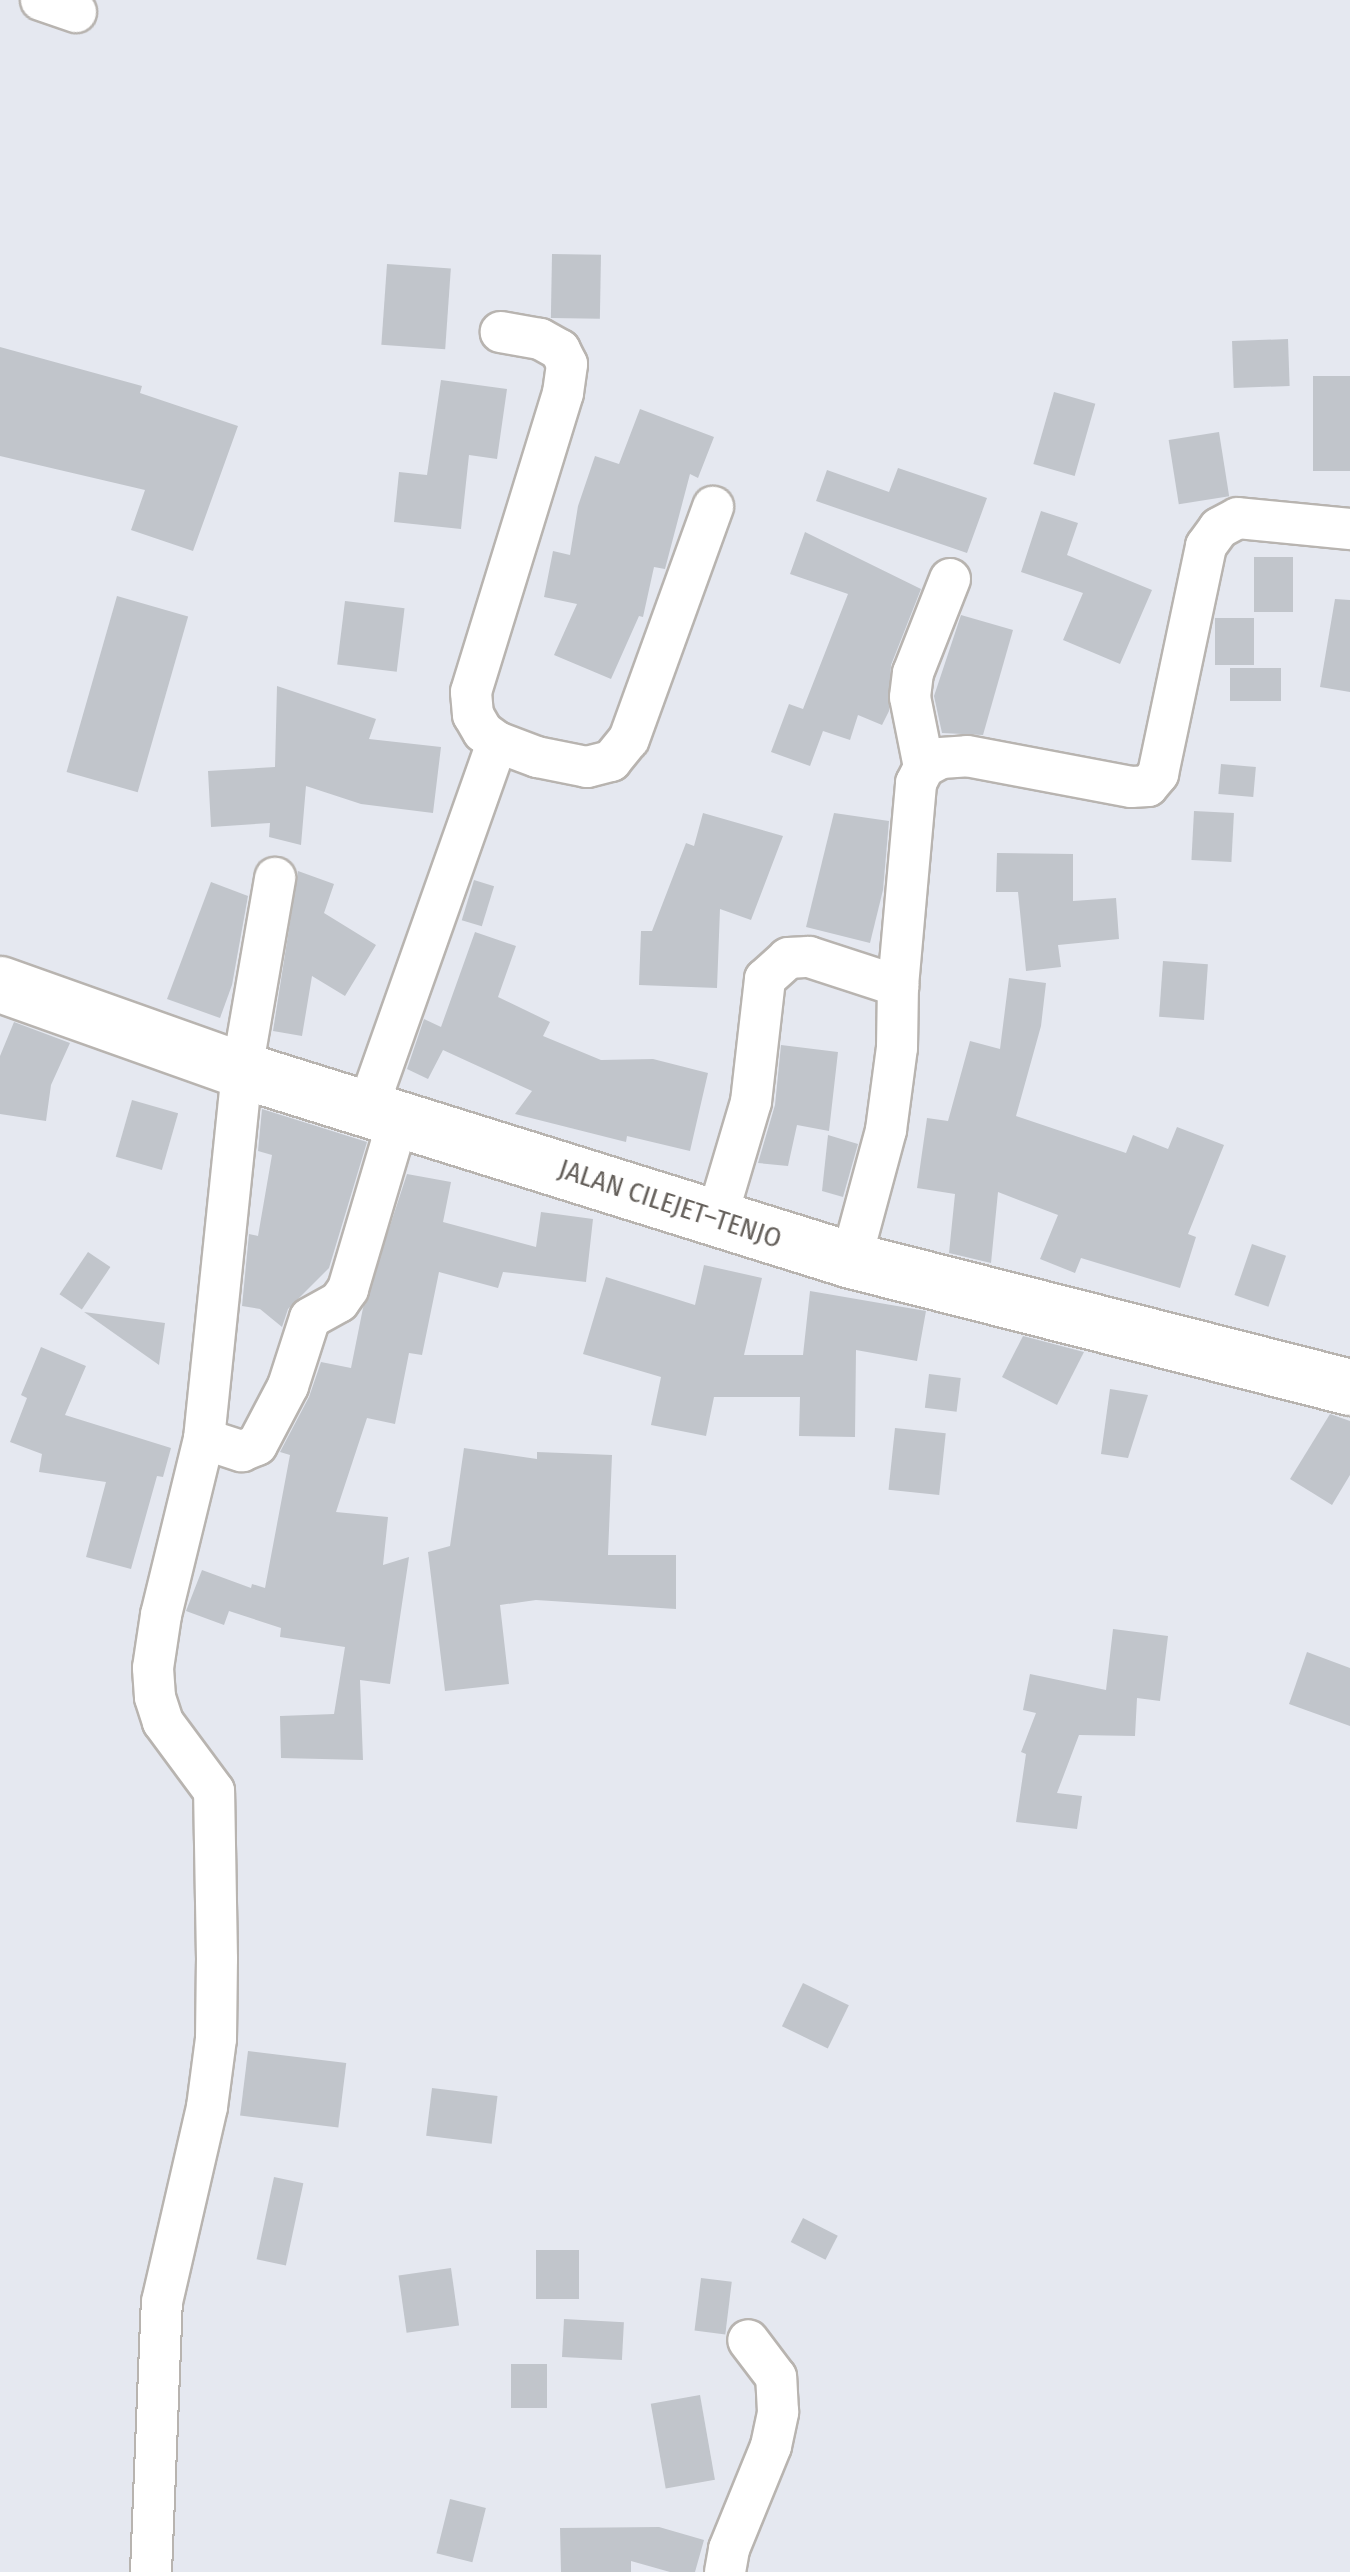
<!DOCTYPE html>
<html>
<head>
<meta charset="utf-8">
<style>
  body { margin:0 }
  #map { position:relative; width:1350px; height:2572px; overflow:hidden; background:#e5e8f0; font-family:"Fira Sans Condensed",sans-serif }
  div>[style] { position:absolute }
  .building>* { inset:0; background:#c1c5cb; transform-origin:0 0 }
  .roads { filter:drop-shadow(2px 0 #b8b4b0) drop-shadow(-2px 0 #b8b4b0) drop-shadow(0 2px #b8b4b0) drop-shadow(0 -2px #b8b4b0) }
  .minor>* { height:40px; margin:-20px; padding:0 20px; transform-origin:20px; border-radius:20px; background:#fff }
  .secondary>* { height:55px; margin:-27.5px; padding:0 27.5px; transform-origin:27.5px; border-radius:27.5px; background:#fff }
  span { translate:-50% -50%; white-space:nowrap; text-align:center; line-height:1.15; -webkit-text-stroke:10px #fff; paint-order:stroke }
  .street-label { font-size:28px; color:#66615c }
</style>
</head>
<body>
<div id="map">
  <div class="building">
    <div style="left:552px;top:254px;width:49px;height:64px;rotate:1deg"></div>
    <div style="left:387px;top:264px;width:64px;height:81px;rotate:4deg"></div>
    <div style="left:1288px;top:339px;width:47px;height:56px;rotate:88deg"></div>
    <div style="clip-path:polygon(0 347px,142px 386px,140px 393px,238px 426px,193px 551px,131px 530px,145px 490px,0 456px)"></div>
    <div style="left:1350px;top:376px;width:95px;height:37px;rotate:90deg"></div>
    <div style="clip-path:polygon(441px 380px,507px 389px,497px 459px,469px 455px,461px 529px,394px 522px,399px 472px,427px 475px)"></div>
    <div style="left:1054px;top:392px;width:43px;height:75px;rotate:16deg"></div>
    <div style="clip-path:polygon(640px 409px,714px 437px,698px 478px,690px 474px,665px 569px,654px 567px,643px 617px,639px 616px,611px 679px,554px 655px,577px 604px,544px 597px,553px 551px,570px 555px,578px 506px,595px 456px,619px 464px)"></div>
    <div style="left:1219px;top:432px;width:65px;height:51px;rotate:81deg"></div>
    <div style="clip-path:polygon(898px 468px,987px 498px,967px 553px,816px 501px,827px 470px,889px 492px)"></div>
    <div style="clip-path:polygon(1041px 511px,1078px 523px,1067px 555px,1152px 590px,1120px 664px,1063px 640px,1083px 593px,1021px 572px)"></div>
    <div style="clip-path:polygon(805px 532px,921px 589px,891px 665px,889px 711px,882px 725px,858px 715px,850px 740px,823px 731px,810px 766px,771px 752px,789px 704px,803px 709px,848px 594px,790px 574px)"></div>
    <div style="left:1254px;top:557px;width:39px;height:55px"></div>
    <div style="left:117px;top:596px;width:74px;height:183px;rotate:16deg"></div>
    <div style="clip-path:polygon(1335px 599px,1350px 600px,1350px 692px,1320px 687px)"></div>
    <div style="left:345px;top:601px;width:60px;height:64px;rotate:7deg"></div>
    <div style="clip-path:polygon(961px 615px,1013px 630px,983px 735px,942px 733px,934px 696px)"></div>
    <div style="left:1215px;top:618px;width:39px;height:47px"></div>
    <div style="left:1230px;top:668px;width:51px;height:33px"></div>
    <div style="clip-path:polygon(277px 686px,376px 719px,369px 739px,441px 747px,433px 813px,361px 804px,306px 786px,301px 845px,269px 837px,270px 823px,211px 827px,208px 771px,275px 767px)"></div>
    <div style="left:1221px;top:764px;width:35px;height:30px;rotate:5deg"></div>
    <div style="left:1194px;top:811px;width:40px;height:49px;rotate:3deg"></div>
    <div style="clip-path:polygon(703px 813px,783px 836px,751px 920px,720px 909px,717px 988px,639px 985px,641px 931px,652px 931px,686px 843px,694px 846px)"></div>
    <div style="clip-path:polygon(834px 813px,889px 821px,883px 890px,870px 943px,806px 927px)"></div>
    <div style="clip-path:polygon(997px 853px,1073px 854px,1073px 901px,1116px 898px,1119px 939px,1058px 945px,1061px 967px,1026px 971px,1018px 892px,996px 892px)"></div>
    <div style="clip-path:polygon(298px 871px,334px 884px,324px 913px,376px 945px,345px 996px,312px 976px,302px 1036px,273px 1031px)"></div>
    <div style="left:474px;top:880px;width:21px;height:42px;rotate:17deg"></div>
    <div style="clip-path:polygon(211px 882px,248px 896px,232px 985px,220px 1018px,167px 999px)"></div>
    <div style="clip-path:polygon(475px 932px,516px 946px,498px 997px,550px 1022px,543px 1036px,601px 1060px,653px 1059px,708px 1073px,690px 1151px,627px 1136px,626px 1142px,515px 1114px,532px 1091px,443px 1050px,428px 1079px,407px 1069px,424px 1019px,441px 1027px)"></div>
    <div style="left:1163px;top:961px;width:45px;height:56px;rotate:4deg"></div>
    <div style="clip-path:polygon(1009px 978px,1046px 983px,1041px 1026px,1016px 1116px,1126px 1153px,1133px 1135px,1168px 1149px,1177px 1127px,1224px 1145px,1188px 1234px,1196px 1237px,1180px 1288px,1081px 1258px,1075px 1273px,1040px 1259px,1058px 1215px,998px 1192px,991px 1263px,949px 1253px,955px 1194px,917px 1188px,927px 1118px,948px 1121px,970px 1041px,1000px 1049px)"></div>
    <div style="clip-path:polygon(14px 1022px,70px 1043px,51px 1085px,46px 1121px,0 1114px,0 1056px)"></div>
    <div style="clip-path:polygon(781px 1045px,838px 1052px,829px 1131px,797px 1125px,788px 1166px,758px 1163px,775px 1105px)"></div>
    <div style="left:132px;top:1100px;width:48px;height:59px;rotate:16deg"></div>
    <div style="clip-path:polygon(262px 1109px,367px 1142px,329px 1268px,288px 1309px,282px 1327px,260px 1309px,242px 1306px,249px 1234px,258px 1236px,272px 1155px,258px 1151px)"></div>
    <div style="clip-path:polygon(828px 1135px,858px 1144px,843px 1197px,822px 1191px)"></div>
    <div style="clip-path:polygon(407px 1174px,451px 1182px,443px 1222px,536px 1247px,541px 1212px,593px 1219px,586px 1282px,503px 1272px,498px 1288px,439px 1272px,422px 1355px,409px 1353px,395px 1424px,367px 1418px,336px 1512px,388px 1517px,383px 1565px,409px 1557px,390px 1684px,360px 1680px,363px 1760px,281px 1758px,280px 1716px,334px 1714px,345px 1647px,280px 1637px,281px 1628px,229px 1611px,224px 1625px,186px 1611px,202px 1570px,251px 1588px,252px 1584px,265px 1588px,290px 1455px,280px 1452px,309px 1397px,321px 1362px,351px 1368px,363px 1308px)"></div>
    <div style="left:1252px;top:1244px;width:36px;height:54px;rotate:19deg"></div>
    <div style="left:88px;top:1252px;width:27px;height:51px;rotate:34deg"></div>
    <div style="clip-path:polygon(704px 1265px,762px 1278px,744px 1355px,803px 1355px,810px 1291px,926px 1311px,917px 1361px,856px 1350px,855px 1437px,799px 1436px,800px 1397px,714px 1397px,706px 1436px,651px 1425px,661px 1377px,583px 1354px,606px 1277px,695px 1305px)"></div>
    <div style="clip-path:polygon(84px 1312px,165px 1323px,159px 1365px)"></div>
    <div style="clip-path:polygon(1023px 1336px,1084px 1352px,1057px 1405px,1002px 1377px)"></div>
    <div style="clip-path:polygon(41px 1347px,86px 1366px,65px 1415px,171px 1448px,163px 1477px,157px 1476px,131px 1569px,86px 1557px,106px 1482px,39px 1472px,42px 1454px,10px 1442px,27px 1398px,21px 1395px)"></div>
    <div style="left:929px;top:1374px;width:32px;height:34px;rotate:7deg"></div>
    <div style="clip-path:polygon(1110px 1389px,1148px 1395px,1128px 1458px,1101px 1454px)"></div>
    <div style="clip-path:polygon(1330px 1414px,1350px 1421px,1350px 1475px,1332px 1505px,1290px 1479px)"></div>
    <div style="left:895px;top:1428px;width:51px;height:62px;rotate:6deg"></div>
    <div style="clip-path:polygon(464px 1448px,537px 1459px,537px 1452px,612px 1455px,608px 1555px,676px 1555px,676px 1609px,536px 1600px,500px 1605px,509px 1684px,445px 1691px,428px 1552px,450px 1546px)"></div>
    <div style="clip-path:polygon(1113px 1629px,1168px 1636px,1160px 1701px,1137px 1698px,1135px 1736px,1079px 1735px,1057px 1793px,1082px 1796px,1077px 1829px,1016px 1822px,1026px 1754px,1021px 1752px,1036px 1713px,1023px 1710px,1030px 1674px,1106px 1690px)"></div>
    <div style="clip-path:polygon(1307px 1652px,1350px 1668px,1350px 1726px,1289px 1704px)"></div>
    <div style="left:803px;top:1983px;width:51px;height:48px;rotate:26deg"></div>
    <div style="left:248px;top:2051px;width:99px;height:65px;rotate:7deg"></div>
    <div style="left:432px;top:2088px;width:66px;height:48px;rotate:7deg"></div>
    <div style="left:274px;top:2177px;width:30px;height:84px;rotate:12deg"></div>
    <div style="left:803px;top:2218px;width:39px;height:27px;rotate:27deg"></div>
    <div style="left:536px;top:2250px;width:43px;height:49px"></div>
    <div style="left:451px;top:2268px;width:58px;height:53px;rotate:82deg"></div>
    <div style="left:701px;top:2278px;width:31px;height:53px;rotate:7deg"></div>
    <div style="left:564px;top:2319px;width:60px;height:38px;rotate:3deg"></div>
    <div style="left:511px;top:2364px;width:36px;height:44px"></div>
    <div style="left:700px;top:2395px;width:86px;height:50px;rotate:80deg"></div>
    <div style="left:450px;top:2499px;width:37px;height:56px;rotate:14deg"></div>
    <div style="clip-path:polygon(659px 2527px,704px 2540px,695px 2572px,670px 2572px,631px 2561px,631px 2572px,561px 2572px,560px 2528px)"></div>
  </div>
  <div class="roads">
    <div class="minor">
      <div style="left:41px;top:0;width:37px;rotate:19deg"></div>
      <div style="left:497px;top:742px;width:17px;rotate:-144deg"></div>
      <div style="left:483px;top:732px;width:20px;rotate:-120deg"></div>
      <div style="left:473px;top:715px;width:23px;rotate:-95deg"></div>
      <div style="left:471px;top:692px;width:313px;rotate:-72.9deg"></div>
      <div style="left:563px;top:393px;width:29px;rotate:-82deg"></div>
      <div style="left:567px;top:364px;width:16px;rotate:-117deg"></div>
      <div style="left:560px;top:350px;width:23px;rotate:-151deg"></div>
      <div style="left:540px;top:339px;width:40px;rotate:-170deg"></div>
      <div style="left:924px;top:767px;width:71px;rotate:-101.3deg"></div>
      <div style="left:910px;top:697px;width:24px;rotate:-83deg"></div>
      <div style="left:913px;top:673px;width:101px;rotate:-68.5deg"></div>
      <div style="left:368px;top:1107px;width:387px;rotate:-70.5deg"></div>
      <div style="left:497px;top:742px;width:43px;rotate:20.6deg"></div>
      <div style="left:537px;top:757px;width:51px;rotate:11.3deg"></div>
      <div style="left:587px;top:767px;width:25px;rotate:-14deg"></div>
      <div style="left:611px;top:761px;width:28px;rotate:-51deg"></div>
      <div style="left:629px;top:739px;width:247px;rotate:-70.1deg"></div>
      <div style="left:716px;top:1220px;width:123px;rotate:-73.5deg"></div>
      <div style="left:751px;top:1102px;width:124px;rotate:-83.5deg"></div>
      <div style="left:765px;top:979px;width:31px;rotate:-42deg"></div>
      <div style="left:788px;top:958px;width:21px;rotate:-3deg"></div>
      <div style="left:809px;top:957px;width:94px;rotate:18deg"></div>
      <div style="left:851px;top:1260px;width:135px;rotate:-74.9deg"></div>
      <div style="left:886px;top:1130px;width:83px;rotate:-82.4deg"></div>
      <div style="left:897px;top:1048px;width:62px;rotate:-89.1deg"></div>
      <div style="left:898px;top:986px;width:204px;rotate:-84.9deg"></div>
      <div style="left:916px;top:783px;width:18px;rotate:-63deg"></div>
      <div style="left:924px;top:767px;width:19px;rotate:-28deg"></div>
      <div style="left:941px;top:758px;width:26px;rotate:-4deg"></div>
      <div style="left:967px;top:756px;width:167px;rotate:10.7deg"></div>
      <div style="left:1131px;top:787px;width:17px;rotate:-3deg"></div>
      <div style="left:1148px;top:786px;width:16px;rotate:-50deg"></div>
      <div style="left:1158px;top:774px;width:233px;rotate:-78.1deg"></div>
      <div style="left:1206px;top:546px;width:22px;rotate:-54deg"></div>
      <div style="left:1219px;top:528px;width:21px;rotate:-28deg"></div>
      <div style="left:1238px;top:518px;width:113px;rotate:5.6deg"></div>
      <div style="left:204px;top:1439px;width:371px;rotate:-84.1deg"></div>
      <div style="left:242px;top:1070px;width:195px;rotate:-80.2deg"></div>
      <div style="left:151px;top:2572px;width:270px;rotate:-87.7deg"></div>
      <div style="left:162px;top:2302px;width:200px;rotate:-77deg"></div>
      <div style="left:207px;top:2107px;width:69px;rotate:-82.5deg"></div>
      <div style="left:216px;top:2039px;width:80px;rotate:-89.3deg"></div>
      <div style="left:217px;top:1959px;width:168px;rotate:-91deg"></div>
      <div style="left:214px;top:1791px;width:86px;rotate:-126.5deg"></div>
      <div style="left:163px;top:1722px;width:26px;rotate:-108deg"></div>
      <div style="left:155px;top:1697px;width:29px;rotate:-94deg"></div>
      <div style="left:153px;top:1668px;width:54px;rotate:-81.4deg"></div>
      <div style="left:161px;top:1615px;width:181px;rotate:-76.3deg"></div>
      <div style="left:204px;top:1439px;width:40px;rotate:18deg"></div>
      <div style="left:242px;top:1451px;width:16px;rotate:-22deg"></div>
      <div style="left:257px;top:1445px;width:67px;rotate:-62.3deg"></div>
      <div style="left:288px;top:1386px;width:71px;rotate:-72.1deg"></div>
      <div style="left:310px;top:1318px;width:33px;rotate:-29deg"></div>
      <div style="left:339px;top:1302px;width:16px;rotate:-55deg"></div>
      <div style="left:348px;top:1289px;width:179px;rotate:-73.5deg"></div>
      <div style="left:725px;top:2572px;width:23px;rotate:-80deg"></div>
      <div style="left:729px;top:2549px;width:111px;rotate:-67.8deg"></div>
      <div style="left:771px;top:2446px;width:35px;rotate:-78deg"></div>
      <div style="left:778px;top:2412px;width:35px;rotate:-93deg"></div>
      <div style="left:776px;top:2377px;width:46px;rotate:-127.1deg"></div>
    </div>
    <div class="secondary">
      <div style="left:0;top:984px;width:257px;rotate:19.6deg"></div>
      <div style="left:242px;top:1070px;width:638px;rotate:17.33deg"></div>
      <div style="left:851px;top:1260px;width:515px;rotate:14.28deg"></div>
    </div>
  </div>
  <div class="street-label">
    <span style="left:670px;top:1204px;rotate:18deg">JALAN CILEJET–TENJO</span>
  </div>
</div>
</body>
</html>
